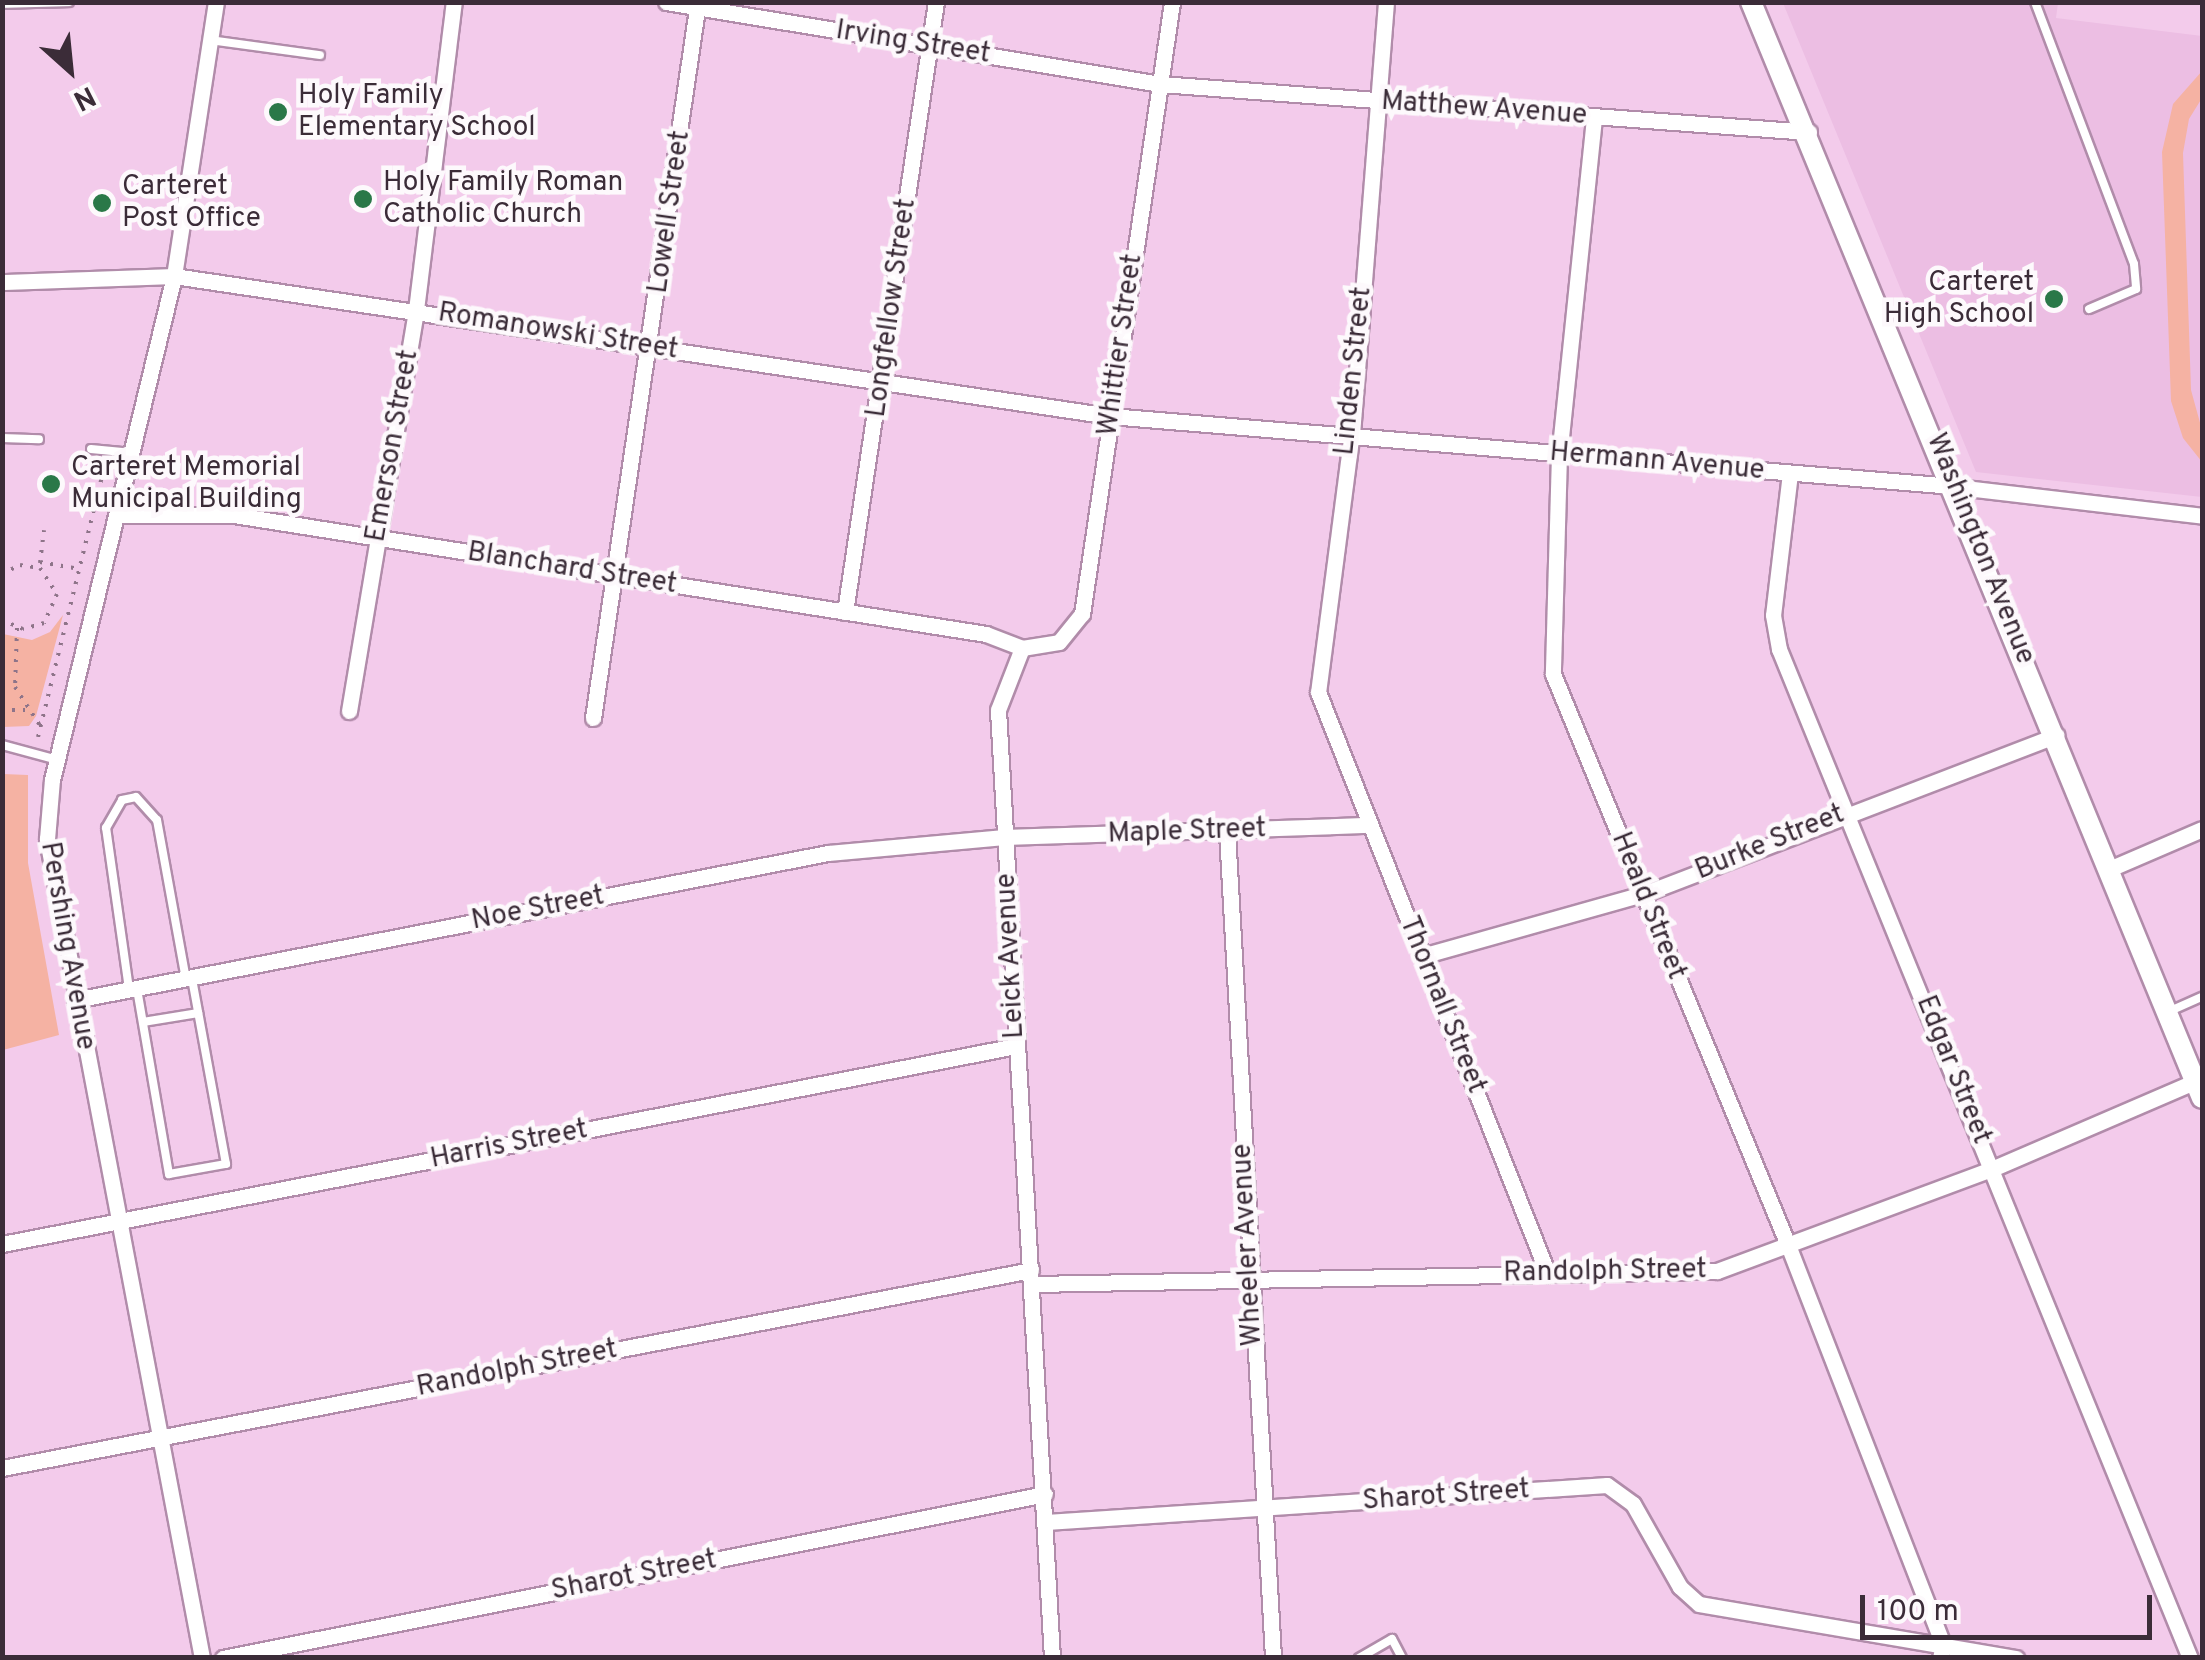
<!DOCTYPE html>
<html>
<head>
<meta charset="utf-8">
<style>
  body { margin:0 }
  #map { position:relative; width:2205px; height:1660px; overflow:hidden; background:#f3cbeb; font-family:Overpass,sans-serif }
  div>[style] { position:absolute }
  .built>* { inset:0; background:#ecbee3 }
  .green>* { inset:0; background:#f5b2a3 }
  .path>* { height:4px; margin-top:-2px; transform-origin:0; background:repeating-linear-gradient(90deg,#8e7489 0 2.5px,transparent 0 10.5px) }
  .roads { filter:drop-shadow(2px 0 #b18caa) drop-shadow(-2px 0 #b18caa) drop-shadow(0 2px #b18caa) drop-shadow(0 -2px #b18caa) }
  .service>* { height:8px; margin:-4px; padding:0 4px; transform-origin:4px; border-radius:4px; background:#fff }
  .minor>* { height:15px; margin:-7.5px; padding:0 7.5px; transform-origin:7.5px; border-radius:7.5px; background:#fff }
  .tertiary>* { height:20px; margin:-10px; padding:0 10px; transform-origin:10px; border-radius:10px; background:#fff }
  .dots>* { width:28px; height:28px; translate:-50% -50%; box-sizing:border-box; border:5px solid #fdf9fc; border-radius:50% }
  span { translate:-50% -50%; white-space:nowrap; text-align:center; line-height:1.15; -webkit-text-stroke:9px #fdf9fc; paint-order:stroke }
  .street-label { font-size:28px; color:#3b2c38 }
  .poi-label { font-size:28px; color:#3b2c38 }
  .left { translate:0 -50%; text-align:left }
  .right { translate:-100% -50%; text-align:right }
  .frame { position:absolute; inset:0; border:5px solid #3b2c38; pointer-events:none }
  .north { position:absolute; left:20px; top:20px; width:100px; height:100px; -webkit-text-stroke:8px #fdf9fc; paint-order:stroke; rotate:153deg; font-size:28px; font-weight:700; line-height:40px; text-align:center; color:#3b2c38 }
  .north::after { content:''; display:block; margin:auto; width:35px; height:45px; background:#3b2c38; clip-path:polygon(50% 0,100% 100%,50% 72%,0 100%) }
  .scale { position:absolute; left:1860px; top:1595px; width:292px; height:45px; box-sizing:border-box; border:5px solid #3b2c38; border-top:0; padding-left:12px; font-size:30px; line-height:35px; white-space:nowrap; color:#3b2c38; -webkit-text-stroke:8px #fdf9fc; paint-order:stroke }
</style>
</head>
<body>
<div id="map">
  <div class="built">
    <div style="clip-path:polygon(1783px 3px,2058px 3px,2056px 18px,2202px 36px,2202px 497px,1976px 472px)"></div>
  </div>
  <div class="green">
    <div style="clip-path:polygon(2202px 71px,2202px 98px,2189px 119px,2183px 153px,2191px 390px,2202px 430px,2202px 462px,2183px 438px,2171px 401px,2162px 152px,2173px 104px)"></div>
    <div style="clip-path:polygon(63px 615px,36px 716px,29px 726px,3px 727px,3px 634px,32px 640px,50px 632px)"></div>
    <div style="clip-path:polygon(3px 774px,28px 775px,28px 863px,59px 1035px,3px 1050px)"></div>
  </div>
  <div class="path">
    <div style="left:40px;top:562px;width:40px;rotate:10deg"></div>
    <div style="left:40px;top:563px;width:33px;rotate:-83deg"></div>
    <div style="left:2px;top:574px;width:20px;rotate:-27deg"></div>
    <div style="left:20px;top:565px;width:20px;rotate:9deg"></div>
    <div style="left:40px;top:568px;width:31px;rotate:57deg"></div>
    <div style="left:57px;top:594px;width:32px;rotate:114deg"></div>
    <div style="left:44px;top:623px;width:22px;rotate:164deg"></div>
    <div style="left:23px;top:629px;width:23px;rotate:-157deg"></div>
    <div style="left:17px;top:628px;width:59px;rotate:91.9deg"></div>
    <div style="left:15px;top:687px;width:48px;rotate:57deg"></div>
    <div style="left:2px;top:710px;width:24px"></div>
    <div style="left:38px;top:737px;width:280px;rotate:-76.2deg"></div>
  </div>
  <div class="roads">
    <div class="service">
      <div style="left:2035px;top:2px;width:280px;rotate:69.3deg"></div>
      <div style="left:2134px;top:264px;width:25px;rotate:85deg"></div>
      <div style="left:2136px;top:289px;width:51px;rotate:156.9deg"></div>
      <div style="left:2px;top:4px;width:67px;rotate:-1.7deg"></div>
      <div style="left:210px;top:40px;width:111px;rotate:7.8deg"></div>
      <div style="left:2px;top:438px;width:37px;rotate:2deg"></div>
      <div style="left:91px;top:449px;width:42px;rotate:5.4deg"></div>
      <div style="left:2px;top:745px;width:58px;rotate:15deg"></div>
      <div style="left:129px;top:989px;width:163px;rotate:-98.1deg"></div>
      <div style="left:106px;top:828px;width:32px;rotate:-60deg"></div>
      <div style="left:122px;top:800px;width:14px;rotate:-12deg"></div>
      <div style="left:136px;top:797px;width:31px;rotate:48deg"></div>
      <div style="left:157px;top:820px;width:163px;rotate:79.7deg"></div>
      <div style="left:137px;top:989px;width:188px;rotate:80.2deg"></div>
      <div style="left:169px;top:1174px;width:58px;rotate:-10deg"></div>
      <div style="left:226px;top:1164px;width:189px;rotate:-100.4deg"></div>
      <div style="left:2170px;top:1011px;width:35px;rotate:-24deg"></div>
      <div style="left:143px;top:1022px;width:56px;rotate:-9.3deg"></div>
      <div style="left:1359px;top:1658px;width:38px;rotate:-30deg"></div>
      <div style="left:1392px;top:1639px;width:21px;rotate:62deg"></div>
    </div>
    <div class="minor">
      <div style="left:666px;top:2px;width:501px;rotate:9.42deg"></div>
      <div style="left:1160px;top:84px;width:651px;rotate:4.23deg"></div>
      <div style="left:1386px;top:2px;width:430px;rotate:94.5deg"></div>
      <div style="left:1352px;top:431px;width:263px;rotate:97.4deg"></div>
      <div style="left:1318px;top:692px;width:626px;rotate:68.44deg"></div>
      <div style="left:1594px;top:118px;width:338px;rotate:95.9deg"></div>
      <div style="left:1559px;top:454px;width:220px;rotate:91.6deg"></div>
      <div style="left:1553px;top:674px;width:617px;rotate:67.63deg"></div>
      <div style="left:1788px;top:1245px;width:428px;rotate:68.8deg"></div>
      <div style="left:1943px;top:1644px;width:14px;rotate:102deg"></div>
      <div style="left:2px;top:282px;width:172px;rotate:-2deg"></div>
      <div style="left:174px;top:276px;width:946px;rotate:8.51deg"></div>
      <div style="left:1110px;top:416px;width:833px;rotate:4.75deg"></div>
      <div style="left:1940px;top:485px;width:264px;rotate:6.7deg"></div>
      <div style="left:1790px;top:473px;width:143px;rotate:96.8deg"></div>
      <div style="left:1773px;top:615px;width:35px;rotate:80deg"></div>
      <div style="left:1779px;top:649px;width:1089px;rotate:67.84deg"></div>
      <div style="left:118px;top:515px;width:116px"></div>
      <div style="left:234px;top:515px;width:761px;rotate:8.99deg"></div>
      <div style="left:986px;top:634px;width:39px;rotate:21deg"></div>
      <div style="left:1022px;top:648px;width:37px;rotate:-9deg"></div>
      <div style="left:1059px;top:642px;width:36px;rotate:-51deg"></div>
      <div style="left:1082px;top:614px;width:619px;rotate:-81.63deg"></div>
      <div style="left:845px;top:612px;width:617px;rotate:-81.52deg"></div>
      <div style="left:1022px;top:648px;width:66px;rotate:111.2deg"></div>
      <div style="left:998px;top:710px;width:950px;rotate:86.74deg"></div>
      <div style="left:349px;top:711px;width:407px;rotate:-80.5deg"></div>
      <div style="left:416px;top:310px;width:310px;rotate:-83deg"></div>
      <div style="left:593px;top:718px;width:724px;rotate:-81.66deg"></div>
      <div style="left:1227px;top:832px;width:827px;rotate:86.81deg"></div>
      <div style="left:2107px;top:870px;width:103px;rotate:-23.3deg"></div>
      <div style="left:1422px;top:956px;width:230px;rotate:-15.7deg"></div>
      <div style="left:1643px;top:894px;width:443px;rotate:-21deg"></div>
      <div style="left:75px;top:1000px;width:767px;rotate:-11.05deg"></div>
      <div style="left:828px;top:853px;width:177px;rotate:-5.2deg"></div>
      <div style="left:1004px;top:837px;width:366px;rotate:-1.9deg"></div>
      <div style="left:2px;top:1244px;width:1033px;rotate:-11.05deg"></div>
      <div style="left:1032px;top:1284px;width:685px;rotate:-1.09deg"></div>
      <div style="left:1717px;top:1271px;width:296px;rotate:-20.4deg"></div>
      <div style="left:1994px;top:1168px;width:225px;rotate:-23.3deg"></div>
      <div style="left:2px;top:1468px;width:1048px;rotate:-10.89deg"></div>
      <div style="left:1046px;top:1522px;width:562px;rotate:-3.77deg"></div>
      <div style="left:1607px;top:1485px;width:32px;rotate:36deg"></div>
      <div style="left:1633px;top:1504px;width:95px;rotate:60.5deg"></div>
      <div style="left:1680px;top:1587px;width:25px;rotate:42deg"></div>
      <div style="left:1699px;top:1604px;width:322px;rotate:9.7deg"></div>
      <div style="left:202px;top:1658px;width:834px;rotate:-100.72deg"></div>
      <div style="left:47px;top:839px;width:59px;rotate:-85.2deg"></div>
      <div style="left:52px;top:780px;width:519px;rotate:-76.39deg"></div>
      <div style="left:174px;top:276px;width:277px;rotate:-81.3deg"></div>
      <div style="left:223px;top:1658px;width:838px;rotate:-11.28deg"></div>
    </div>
    <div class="tertiary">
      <div style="left:1751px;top:2px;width:1185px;rotate:67.63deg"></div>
    </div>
  </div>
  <div class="dots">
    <div style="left:278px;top:112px;background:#2a7848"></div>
    <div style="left:363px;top:199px;background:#2a7848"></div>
    <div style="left:102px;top:203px;background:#2a7848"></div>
    <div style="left:2054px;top:299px;background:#2a7848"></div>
    <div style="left:51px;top:484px;background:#2a7848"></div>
  </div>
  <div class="street-label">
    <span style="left:913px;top:43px;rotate:9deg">Irving Street</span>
    <span style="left:1484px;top:109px;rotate:4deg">Matthew Avenue</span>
    <span style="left:670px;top:212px;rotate:-82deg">Lowell Street</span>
    <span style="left:892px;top:308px;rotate:-82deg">Longfellow Street</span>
    <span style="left:558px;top:332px;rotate:9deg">Romanowski Street</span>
    <span style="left:1121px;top:345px;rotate:-82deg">Whittier Street</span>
    <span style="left:1354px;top:371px;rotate:-84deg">Linden Street</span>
    <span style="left:393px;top:446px;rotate:-80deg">Emerson Street</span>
    <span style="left:1657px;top:462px;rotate:5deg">Hermann Avenue</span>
    <span style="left:1980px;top:549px;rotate:68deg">Washington Avenue</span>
    <span style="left:572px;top:569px;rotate:9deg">Blanchard Street</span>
    <span style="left:1187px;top:832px;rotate:-2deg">Maple Street</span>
    <span style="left:1770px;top:843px;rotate:-22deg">Burke Street</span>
    <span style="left:1648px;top:906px;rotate:68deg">Heald Street</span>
    <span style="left:538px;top:909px;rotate:-11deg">Noe Street</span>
    <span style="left:67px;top:946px;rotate:80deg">Pershing Avenue</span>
    <span style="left:1011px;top:956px;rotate:-93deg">Leick Avenue</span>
    <span style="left:1442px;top:1005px;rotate:68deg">Thornall Street</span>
    <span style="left:1953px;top:1070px;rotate:68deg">Edgar Street</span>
    <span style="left:509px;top:1145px;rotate:-11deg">Harris Street</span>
    <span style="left:1248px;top:1245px;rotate:-93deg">Wheeler Avenue</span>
    <span style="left:1605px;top:1272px;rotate:-1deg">Randolph Street</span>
    <span style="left:517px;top:1369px;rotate:-11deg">Randolph Street</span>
    <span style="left:1446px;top:1496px;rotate:-4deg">Sharot Street</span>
    <span style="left:634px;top:1576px;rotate:-11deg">Sharot Street</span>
  </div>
  <div class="poi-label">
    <span class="left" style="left:298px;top:112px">Holy Family<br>Elementary School</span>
    <span class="left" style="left:383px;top:199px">Holy Family Roman<br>Catholic Church</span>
    <span class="left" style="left:122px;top:203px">Carteret<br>Post Office</span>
    <span class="right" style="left:2034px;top:299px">Carteret<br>High School</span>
    <span class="left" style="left:71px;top:484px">Carteret Memorial<br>Municipal Building</span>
  </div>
  <div class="frame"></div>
  <div class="north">N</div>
  <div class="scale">100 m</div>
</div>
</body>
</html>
